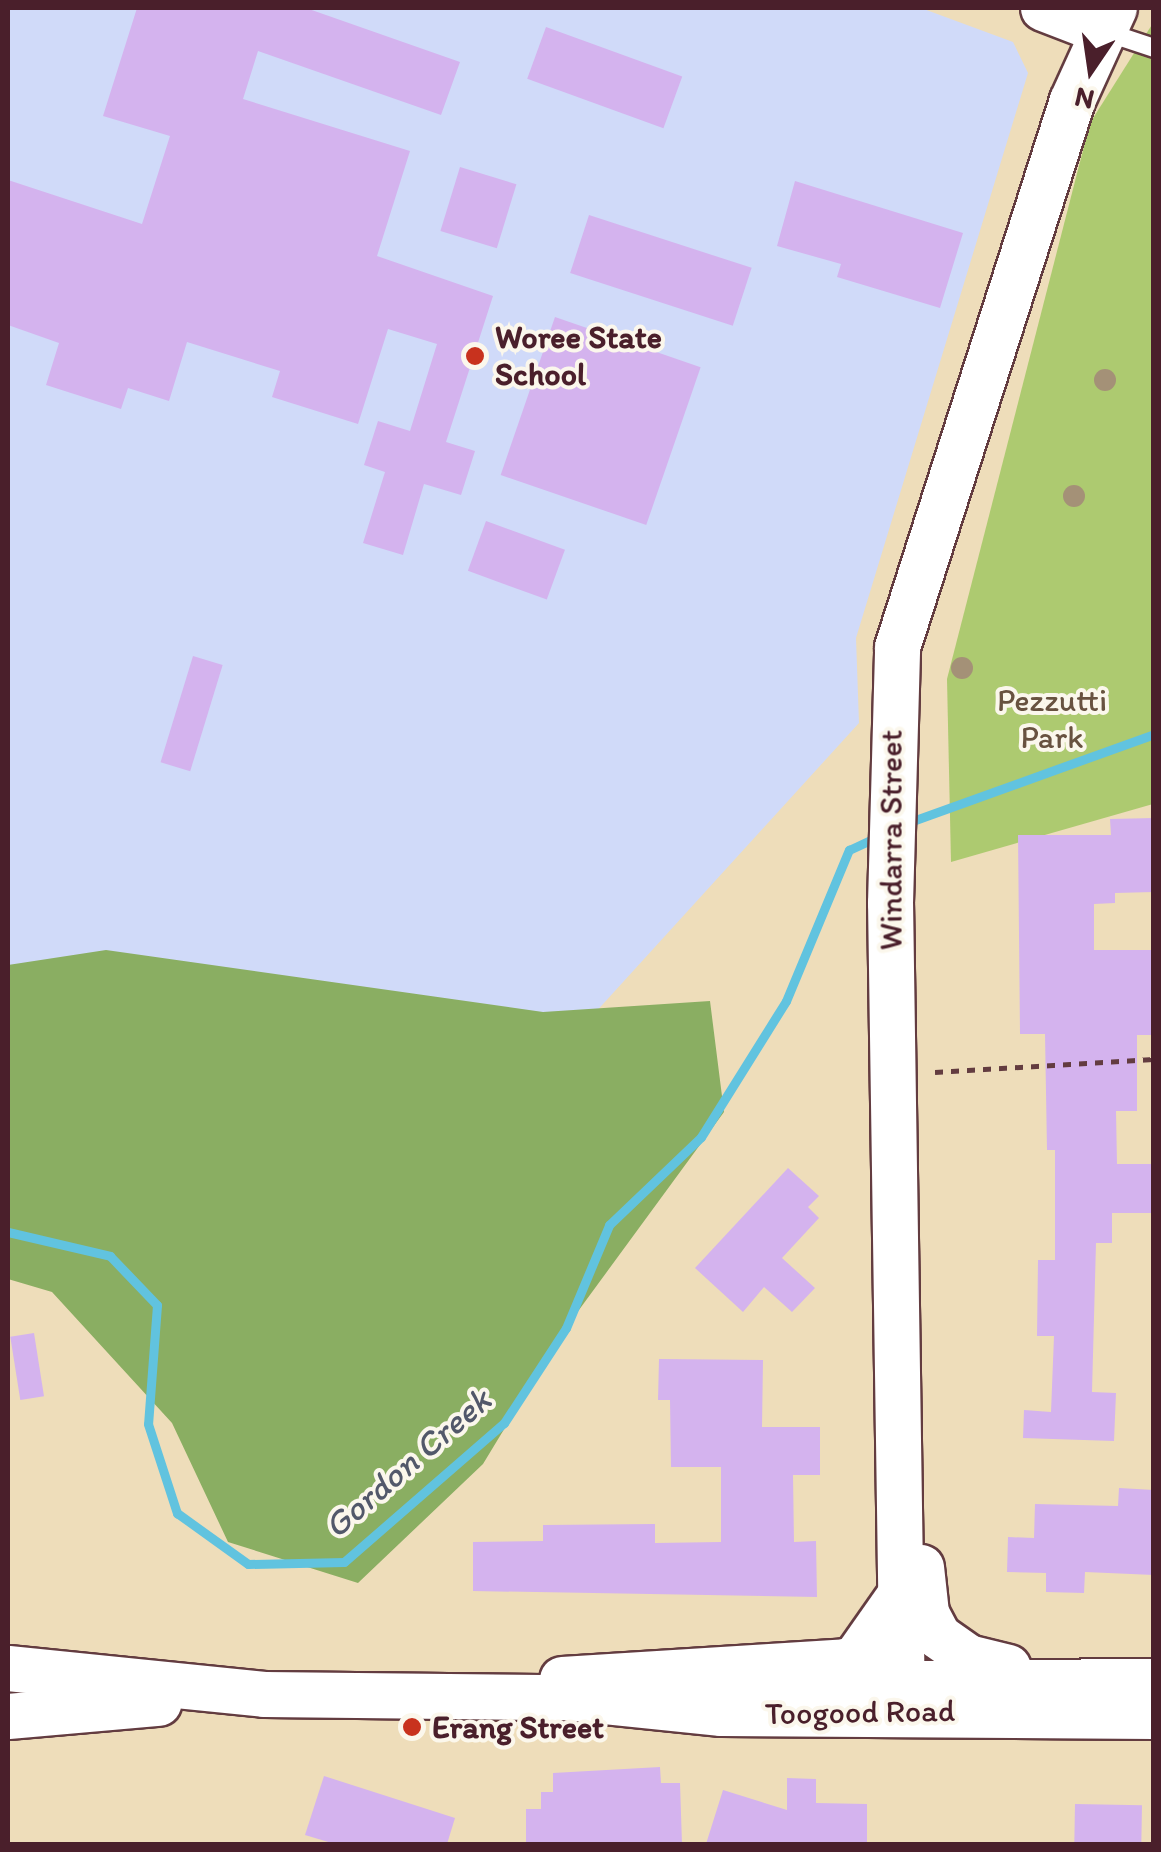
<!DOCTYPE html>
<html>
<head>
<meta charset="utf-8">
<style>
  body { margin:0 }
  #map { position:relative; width:1161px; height:1852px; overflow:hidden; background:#eeddba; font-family:Itim,sans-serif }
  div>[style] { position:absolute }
  .built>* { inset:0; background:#d0daf9 }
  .green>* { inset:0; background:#adca70 }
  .forest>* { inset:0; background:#8aae62 }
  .stream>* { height:9px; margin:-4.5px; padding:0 4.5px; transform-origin:4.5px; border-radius:4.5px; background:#61c3df }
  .building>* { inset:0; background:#d4b3ee; transform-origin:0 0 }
  .path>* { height:5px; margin-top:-2.5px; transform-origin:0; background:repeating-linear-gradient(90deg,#633c40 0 8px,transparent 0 16px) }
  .roads { filter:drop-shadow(2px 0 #633c40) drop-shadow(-2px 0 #633c40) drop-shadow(0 2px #633c40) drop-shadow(0 -2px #633c40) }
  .service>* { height:18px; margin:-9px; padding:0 9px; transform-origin:9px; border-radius:9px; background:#fff }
  .tertiary>* { height:45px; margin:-22.5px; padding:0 22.5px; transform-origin:22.5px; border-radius:22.5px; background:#fff }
  .trees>* { width:22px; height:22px; margin:-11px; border-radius:50%; background:#a49177 }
  .dots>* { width:28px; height:28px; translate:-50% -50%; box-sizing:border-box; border:5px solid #fbf7ec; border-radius:50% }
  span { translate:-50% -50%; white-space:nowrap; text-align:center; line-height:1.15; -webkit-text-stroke:8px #fbf7ec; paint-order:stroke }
  .poi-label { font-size:32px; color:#4a1f2b; font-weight:700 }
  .left { translate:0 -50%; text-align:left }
  .park-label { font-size:32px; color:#685240 }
  .street-label { font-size:32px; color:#4a1f2b }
  .water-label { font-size:35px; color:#52586a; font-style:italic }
  .frame { position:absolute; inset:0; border:10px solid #4a1f2b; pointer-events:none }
  .north { position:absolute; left:1041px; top:20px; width:100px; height:100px; -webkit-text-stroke:8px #fbf7ec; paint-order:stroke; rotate:193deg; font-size:28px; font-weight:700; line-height:40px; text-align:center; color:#4a1f2b }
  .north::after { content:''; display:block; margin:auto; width:35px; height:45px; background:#4a1f2b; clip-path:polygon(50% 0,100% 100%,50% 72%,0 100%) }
</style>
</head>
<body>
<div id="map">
  <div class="built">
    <div style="clip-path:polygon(8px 8px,921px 8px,1013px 42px,1028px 73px,856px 638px,859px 723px,522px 1093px,8px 1084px)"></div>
  </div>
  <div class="green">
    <div style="clip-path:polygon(1153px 23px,1153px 804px,951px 862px,947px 679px,1090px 123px)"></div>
  </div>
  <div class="forest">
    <div style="clip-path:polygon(106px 950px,543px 1012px,710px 1001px,724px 1112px,565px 1329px,483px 1464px,358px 1583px,228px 1542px,172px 1423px,52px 1292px,8px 1279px,8px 965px)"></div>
  </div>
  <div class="stream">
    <div style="left:907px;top:823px;width:263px;rotate:-19.8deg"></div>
    <div style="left:8px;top:1232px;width:105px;rotate:13.2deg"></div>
    <div style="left:110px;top:1256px;width:68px;rotate:46.2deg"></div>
    <div style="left:157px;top:1305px;width:119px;rotate:94.3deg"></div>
    <div style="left:148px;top:1424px;width:94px;rotate:72deg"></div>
    <div style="left:177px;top:1513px;width:87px;rotate:35.7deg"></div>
    <div style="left:248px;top:1564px;width:96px;rotate:-1.2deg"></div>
    <div style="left:344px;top:1562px;width:212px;rotate:-41deg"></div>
    <div style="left:504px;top:1423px;width:113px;rotate:-56.9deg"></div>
    <div style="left:566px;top:1328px;width:112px;rotate:-67.3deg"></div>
    <div style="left:609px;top:1225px;width:127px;rotate:-43.7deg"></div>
    <div style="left:701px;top:1137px;width:160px;rotate:-58deg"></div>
    <div style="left:786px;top:1001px;width:164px;rotate:-67.4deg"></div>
    <div style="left:849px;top:850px;width:33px;rotate:-25deg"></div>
  </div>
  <div class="building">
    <div style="clip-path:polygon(137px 8px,306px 8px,460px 62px,441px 115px,258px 51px,243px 99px,410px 151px,377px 256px,493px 296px,446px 442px,475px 451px,461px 495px,424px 484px,403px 555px,363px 543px,385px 472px,364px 465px,378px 421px,410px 431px,437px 344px,388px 329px,358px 424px,272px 397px,280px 371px,187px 342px,169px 401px,128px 388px,121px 409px,46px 385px,59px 343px,8px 325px,8px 180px,142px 224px,170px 136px,103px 116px)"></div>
    <div style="left:546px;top:27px;width:145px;height:55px;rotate:20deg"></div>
    <div style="left:460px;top:167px;width:59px;height:67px;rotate:17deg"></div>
    <div style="clip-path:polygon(795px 181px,963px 233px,940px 308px,837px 277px,841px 264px,777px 246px)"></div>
    <div style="left:589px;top:215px;width:171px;height:61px;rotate:18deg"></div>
    <div style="left:555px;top:317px;width:154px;height:167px;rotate:19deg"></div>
    <div style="left:486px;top:521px;width:84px;height:53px;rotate:20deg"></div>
    <div style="left:193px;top:656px;width:31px;height:111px;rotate:17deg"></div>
    <div style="clip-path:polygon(1154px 818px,1154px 892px,1115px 893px,1115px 903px,1094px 904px,1094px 950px,1154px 950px,1154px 1035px,1137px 1035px,1137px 1111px,1116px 1111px,1117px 1164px,1154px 1164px,1154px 1213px,1112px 1213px,1112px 1243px,1096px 1243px,1092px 1392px,1116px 1393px,1114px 1441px,1023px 1438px,1024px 1410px,1051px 1412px,1054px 1336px,1037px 1336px,1038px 1260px,1055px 1260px,1055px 1150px,1047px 1150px,1045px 1034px,1020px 1034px,1018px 835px,1111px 835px,1110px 819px)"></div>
    <div style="clip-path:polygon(788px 1168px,819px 1196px,808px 1207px,819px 1218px,782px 1258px,815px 1288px,792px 1312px,764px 1287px,743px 1312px,695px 1268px)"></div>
    <div style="left:34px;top:1333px;width:64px;height:24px;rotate:81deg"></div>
    <div style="clip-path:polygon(659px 1359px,763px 1360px,762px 1427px,820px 1427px,820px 1475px,793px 1475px,794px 1542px,816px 1541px,817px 1597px,473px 1591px,473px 1542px,543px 1541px,543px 1525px,655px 1524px,655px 1543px,721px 1542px,721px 1467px,671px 1467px,670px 1400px,658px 1400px)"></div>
    <div style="clip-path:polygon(1119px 1488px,1154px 1490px,1154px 1575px,1085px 1572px,1084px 1593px,1046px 1592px,1046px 1573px,1007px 1572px,1008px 1537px,1034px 1538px,1035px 1504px,1118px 1506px)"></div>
    <div style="clip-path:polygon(660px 1767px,661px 1783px,680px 1783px,682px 1844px,526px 1844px,526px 1809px,541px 1809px,541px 1792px,553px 1792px,553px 1773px)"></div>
    <div style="clip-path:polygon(324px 1776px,455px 1818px,447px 1844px,335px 1844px,305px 1835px)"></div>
    <div style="clip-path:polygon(787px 1778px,816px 1779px,816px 1803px,867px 1804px,867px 1844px,706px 1844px,723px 1790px,787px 1810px)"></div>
    <div style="left:1075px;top:1804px;width:67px;height:40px;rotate:1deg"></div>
  </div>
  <div class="path">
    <div style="left:935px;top:1072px;width:219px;rotate:-3.4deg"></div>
  </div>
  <div class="roads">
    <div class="service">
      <div style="left:1103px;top:31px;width:54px;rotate:18.4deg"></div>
    </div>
    <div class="tertiary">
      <div style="left:1043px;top:8px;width:64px;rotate:21deg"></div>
      <div style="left:921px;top:1567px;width:46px;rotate:83.8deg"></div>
      <div style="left:926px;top:1613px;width:26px;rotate:62deg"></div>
      <div style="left:938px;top:1636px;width:37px;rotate:35deg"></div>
      <div style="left:968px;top:1657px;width:41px;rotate:14deg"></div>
      <div style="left:8px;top:1668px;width:257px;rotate:5.8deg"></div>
      <div style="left:264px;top:1694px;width:302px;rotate:0.6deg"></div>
      <div style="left:566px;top:1697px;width:156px;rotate:5.9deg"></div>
      <div style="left:721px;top:1713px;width:433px;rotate:0.4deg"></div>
      <div style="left:562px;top:1679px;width:284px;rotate:-3.6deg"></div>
      <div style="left:845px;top:1661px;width:10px;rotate:-17deg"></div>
      <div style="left:855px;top:1658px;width:78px;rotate:-54.9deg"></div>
      <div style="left:723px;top:1684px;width:431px;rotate:-0.4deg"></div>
      <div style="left:902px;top:1709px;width:806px;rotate:-90.85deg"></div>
      <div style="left:890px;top:903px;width:256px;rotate:-88.4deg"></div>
      <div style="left:897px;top:647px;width:574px;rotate:-72.26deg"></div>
      <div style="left:1072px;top:100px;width:101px;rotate:-65.5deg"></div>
      <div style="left:8px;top:1716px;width:151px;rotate:-5deg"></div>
    </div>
  </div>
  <div class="trees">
    <div style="left:1105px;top:380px"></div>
    <div style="left:1074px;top:496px"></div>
    <div style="left:962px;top:668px"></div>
  </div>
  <div class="dots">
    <div style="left:475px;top:356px;background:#c8321e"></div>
    <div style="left:412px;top:1727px;background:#c8321e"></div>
  </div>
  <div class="poi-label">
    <span class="left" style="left:495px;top:356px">Woree State<br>School</span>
    <span class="left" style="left:432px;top:1727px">Erang Street</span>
  </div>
  <div class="park-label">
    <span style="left:1052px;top:719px">Pezzutti<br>Park</span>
  </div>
  <div class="street-label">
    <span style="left:891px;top:840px;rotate:-90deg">Windarra Street</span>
    <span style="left:860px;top:1712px;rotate:-1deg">Toogood Road</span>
  </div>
  <div class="water-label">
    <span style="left:407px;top:1463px;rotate:-41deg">Gordon Creek</span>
  </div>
  <div class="frame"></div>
  <div class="north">N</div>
</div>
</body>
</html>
